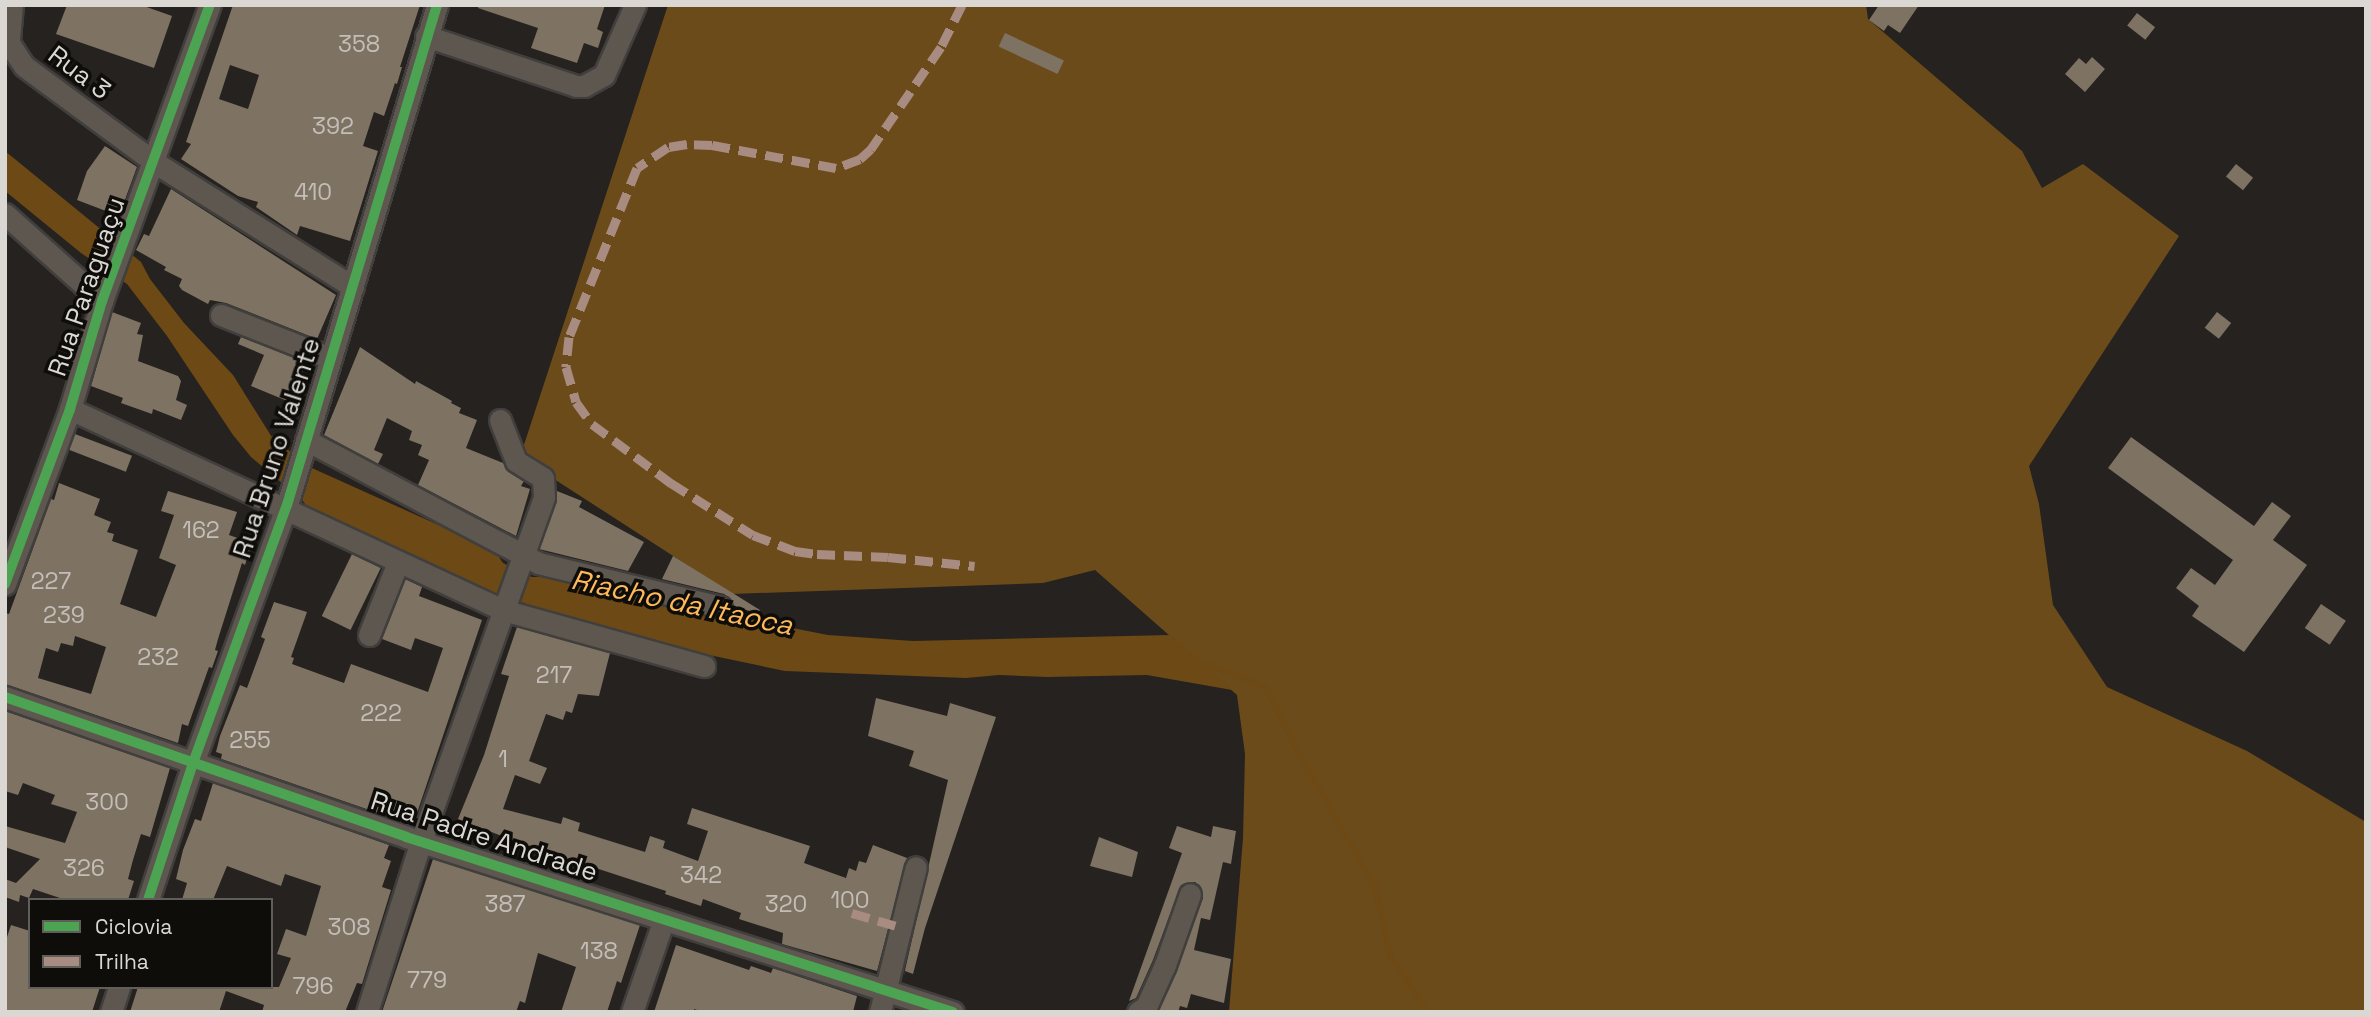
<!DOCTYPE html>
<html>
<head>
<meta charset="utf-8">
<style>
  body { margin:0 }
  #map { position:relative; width:2371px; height:1017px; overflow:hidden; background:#25221f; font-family:"Space Grotesk",sans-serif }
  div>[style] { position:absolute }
  .forest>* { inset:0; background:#6c4b1a }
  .water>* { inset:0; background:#6c4915 }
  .stream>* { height:6px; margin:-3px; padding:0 3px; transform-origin:3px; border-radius:3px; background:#6c4915 }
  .building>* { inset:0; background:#7e7263; transform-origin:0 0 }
  .roads { filter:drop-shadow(2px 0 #413f3d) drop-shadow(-2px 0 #413f3d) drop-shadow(0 2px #413f3d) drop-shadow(0 -2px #413f3d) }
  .minor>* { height:21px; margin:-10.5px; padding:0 10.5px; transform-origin:10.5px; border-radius:10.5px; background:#5e5750 }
  .quiet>* { height:9px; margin-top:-4.5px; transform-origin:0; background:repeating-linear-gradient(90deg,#a88b81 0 18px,transparent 0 27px) }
  .cycleway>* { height:10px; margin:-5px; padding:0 5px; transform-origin:5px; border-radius:5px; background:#4ca352 }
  span { translate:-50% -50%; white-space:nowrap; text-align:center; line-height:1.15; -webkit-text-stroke:7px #0e0d0a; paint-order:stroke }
  .number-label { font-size:23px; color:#c4beb8 }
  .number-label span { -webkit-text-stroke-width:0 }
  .street-label { font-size:26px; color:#dbd8d4 }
  .water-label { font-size:28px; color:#ffb959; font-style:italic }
  .frame { position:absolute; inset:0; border:7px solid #dbd8d4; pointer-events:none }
  .legend { position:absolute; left:28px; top:898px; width:245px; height:91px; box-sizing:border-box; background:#0e0d0a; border:2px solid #605e5b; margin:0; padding:9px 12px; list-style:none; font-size:21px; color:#dbd8d4 }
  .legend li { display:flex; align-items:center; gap:14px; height:35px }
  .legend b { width:35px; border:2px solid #605e5b }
</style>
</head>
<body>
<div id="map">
  <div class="forest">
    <div style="clip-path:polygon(668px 5px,1866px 5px,1868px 19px,2022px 151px,2042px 188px,2083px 164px,2179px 236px,2029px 466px,2039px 504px,2053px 605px,2107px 687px,2247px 751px,2366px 822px,2366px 1012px,1229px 1012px,1243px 838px,1245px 754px,1237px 695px,1095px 570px,1043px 583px,732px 594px,520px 457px)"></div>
  </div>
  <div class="water">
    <div style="clip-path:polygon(5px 151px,141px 262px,150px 279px,184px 323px,233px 375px,283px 455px,494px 550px,503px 563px,532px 577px,560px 577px,661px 602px,828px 635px,913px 641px,1170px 635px,1232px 690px,1147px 675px,1048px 677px,999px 675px,966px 678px,785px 671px,571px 626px,527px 604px,492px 592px,477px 595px,311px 512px,302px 500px,251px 457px,233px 435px,167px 336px,127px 284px,81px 253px,5px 191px)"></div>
  </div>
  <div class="stream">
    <div style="left:273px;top:439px;width:31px;rotate:45deg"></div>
    <div style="left:1193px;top:659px;width:78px;rotate:21deg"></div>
    <div style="left:1266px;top:687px;width:76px;rotate:63.4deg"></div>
    <div style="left:1300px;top:755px;width:152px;rotate:60.4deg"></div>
    <div style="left:1375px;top:887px;width:73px;rotate:77.3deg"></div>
    <div style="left:1391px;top:958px;width:66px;rotate:54.9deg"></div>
  </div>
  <div class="building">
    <div style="clip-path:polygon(67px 5px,141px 5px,172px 16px,154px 68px,56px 34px)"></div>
    <div style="clip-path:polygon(evenodd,233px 5px,420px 5px,400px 67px,402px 67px,397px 84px,395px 83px,384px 116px,374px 112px,363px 146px,378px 151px,350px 241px,300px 226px,297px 235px,256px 207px,258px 202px,238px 196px,181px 159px,191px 144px,186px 142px,233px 5px,230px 65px,259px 75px,248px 109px,219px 99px,230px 65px)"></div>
    <div style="clip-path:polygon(479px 5px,605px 5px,597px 29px,603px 32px,598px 48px,584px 43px,577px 63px,531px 48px,538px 28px,478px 8px)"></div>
    <div style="clip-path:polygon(1879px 5px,1919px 5px,1900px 33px,1888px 25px,1884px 31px,1869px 20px)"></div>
    <div style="left:2137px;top:13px;width:23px;height:16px;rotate:38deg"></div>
    <div style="left:1005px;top:33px;width:65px;height:15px;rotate:25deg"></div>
    <div style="clip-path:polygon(2092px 57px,2105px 69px,2085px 92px,2065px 74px,2079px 58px,2086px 64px)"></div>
    <div style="clip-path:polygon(105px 146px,137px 167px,119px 216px,77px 200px,87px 171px)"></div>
    <div style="left:2236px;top:164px;width:22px;height:16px;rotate:39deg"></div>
    <div style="clip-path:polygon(171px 189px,336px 295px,317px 339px,226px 303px,210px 300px,208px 304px,182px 290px,179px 286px,182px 279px,164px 270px,166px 267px,136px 250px,144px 234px,149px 236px)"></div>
    <div style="clip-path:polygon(112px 312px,141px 323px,137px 334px,143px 335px,138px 361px,178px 376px,181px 381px,176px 400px,187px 405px,181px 420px,153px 409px,152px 414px,121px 403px,123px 398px,91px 386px)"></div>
    <div style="left:2217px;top:312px;width:18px;height:20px;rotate:38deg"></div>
    <div style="clip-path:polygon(241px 337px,307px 363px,302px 374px,307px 376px,297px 405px,251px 386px,264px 355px,238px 344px)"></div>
    <div style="clip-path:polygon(360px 347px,415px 384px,416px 381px,452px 401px,451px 403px,461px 408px,459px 413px,477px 420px,466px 448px,503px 463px,509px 472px,524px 481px,521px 486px,530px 489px,516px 536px,418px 485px,429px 460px,418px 455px,422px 445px,409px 440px,412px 431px,387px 418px,374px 450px,383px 454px,378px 464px,324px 435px)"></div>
    <div style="left:75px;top:434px;width:61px;height:17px;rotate:21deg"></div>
    <div style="clip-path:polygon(2131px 437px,2254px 526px,2272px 502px,2291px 516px,2273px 540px,2307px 565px,2244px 652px,2192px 616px,2199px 606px,2176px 588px,2191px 568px,2215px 585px,2233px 560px,2108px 468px)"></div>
    <div style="clip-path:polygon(evenodd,59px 483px,100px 499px,94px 515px,111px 522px,107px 532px,114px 534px,112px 541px,138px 550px,120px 604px,156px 617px,176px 565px,159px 558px,174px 515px,161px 511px,168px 491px,237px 512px,229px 535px,252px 543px,245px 565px,242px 563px,218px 639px,215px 650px,218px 651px,212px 668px,209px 667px,188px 726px,182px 724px,178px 743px,5px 684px,5px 613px,9px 614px,51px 499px,54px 500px,59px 483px,75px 636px,106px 647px,91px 694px,38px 678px,46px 648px,58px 652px,61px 643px,73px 646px,75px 636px)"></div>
    <div style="clip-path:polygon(557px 491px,582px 501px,579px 507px,644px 542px,628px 571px,539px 549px,556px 501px)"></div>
    <div style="left:352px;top:554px;width:32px;height:69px;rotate:26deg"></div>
    <div style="clip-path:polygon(673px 556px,760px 610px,758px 613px,734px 607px,730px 598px,724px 594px,662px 579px)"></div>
    <div style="clip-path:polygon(405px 579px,422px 587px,419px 596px,482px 620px,413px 825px,221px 759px,222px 754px,216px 752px,220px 736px,240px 685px,247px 688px,265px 639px,261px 637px,274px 602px,307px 612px,291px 657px,294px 658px,292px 664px,344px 683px,351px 664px,428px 692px,443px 648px,415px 638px,411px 650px,382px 639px)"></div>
    <div style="left:2321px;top:604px;width:30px;height:29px;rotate:34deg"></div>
    <div style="clip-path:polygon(517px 627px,610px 653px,599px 696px,578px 694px,572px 713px,566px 711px,563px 720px,546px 714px,529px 761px,547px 768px,540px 784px,515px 775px,503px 809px,561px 824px,563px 817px,580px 823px,578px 831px,645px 852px,650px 836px,665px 841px,663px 848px,698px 861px,708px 831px,687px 824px,692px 808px,810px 846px,804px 863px,846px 878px,849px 868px,856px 871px,859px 861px,866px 863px,873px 845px,907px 858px,877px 971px,782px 944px,783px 933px,739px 919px,741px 913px,703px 899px,701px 906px,665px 894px,666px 891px,522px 844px,458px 819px,484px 755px,509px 676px,501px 674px)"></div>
    <div style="clip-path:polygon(876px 698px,947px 716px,950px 703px,996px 717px,925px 928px,913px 974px,905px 971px,903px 979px,948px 780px,909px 766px,914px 751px,868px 736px)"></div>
    <div style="clip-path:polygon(5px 711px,170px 768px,150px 837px,141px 834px,133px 860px,128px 879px,134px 881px,128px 900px,66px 900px,33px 889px,29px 898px,20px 895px,19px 902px,5px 897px,5px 879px,16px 883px,40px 859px,5px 847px,5px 826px,65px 843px,77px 812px,51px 804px,55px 795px,23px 783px,18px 795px,5px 791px)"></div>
    <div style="clip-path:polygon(213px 783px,389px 845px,384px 858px,391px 861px,382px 887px,391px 890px,362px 984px,357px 983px,345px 1012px,262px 1012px,264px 1005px,226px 991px,219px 1012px,130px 1012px,138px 987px,279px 987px,291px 958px,277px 954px,286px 929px,306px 936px,321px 886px,285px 874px,281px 886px,227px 866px,213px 900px,182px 900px,187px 883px,176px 879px,183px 850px,195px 819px,201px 821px)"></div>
    <div style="clip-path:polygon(1177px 826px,1211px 837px,1213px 826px,1236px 831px,1231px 864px,1223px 862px,1210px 920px,1201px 918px,1194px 950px,1231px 959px,1224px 1003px,1191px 994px,1187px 1008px,1180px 1006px,1178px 1012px,1158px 1012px,1177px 969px,1203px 898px,1200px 886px,1195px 882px,1181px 885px,1153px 960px,1136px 998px,1129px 1001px,1182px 853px,1169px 848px)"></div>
    <div style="clip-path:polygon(1099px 837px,1138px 852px,1132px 877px,1090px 866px)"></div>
    <div style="clip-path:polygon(433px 859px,640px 925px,621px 983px,617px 981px,607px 1012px,561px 1012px,576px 967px,538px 953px,525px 1003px,520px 1001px,516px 1012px,382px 1012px)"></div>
    <div style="clip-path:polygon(11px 925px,30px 931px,30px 987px,100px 987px,92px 1012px,5px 1012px,5px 943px)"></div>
    <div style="clip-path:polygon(676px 945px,749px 970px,751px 966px,771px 973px,773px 968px,857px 996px,853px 1012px,703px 1012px,694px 1009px,694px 1012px,654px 1012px)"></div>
  </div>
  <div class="roads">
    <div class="minor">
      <div style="left:12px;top:5px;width:38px;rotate:95deg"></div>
      <div style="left:9px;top:43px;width:27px;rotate:57deg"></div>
      <div style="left:24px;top:66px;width:162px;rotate:36.4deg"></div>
      <div style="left:154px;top:162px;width:235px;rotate:32.1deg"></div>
      <div style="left:426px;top:36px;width:158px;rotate:18.4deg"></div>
      <div style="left:576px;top:86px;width:8px"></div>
      <div style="left:584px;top:86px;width:23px;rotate:-29deg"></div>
      <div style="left:604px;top:75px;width:77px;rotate:-66.1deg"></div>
      <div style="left:5px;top:214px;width:130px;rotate:41.9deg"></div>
      <div style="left:221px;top:315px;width:117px;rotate:21.5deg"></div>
      <div style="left:70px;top:409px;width:477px;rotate:24.9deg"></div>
      <div style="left:503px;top:610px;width:209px;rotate:15.6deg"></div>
      <div style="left:306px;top:440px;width:263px;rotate:27.9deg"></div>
      <div style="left:538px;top:563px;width:188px;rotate:13.5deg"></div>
      <div style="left:5px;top:584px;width:187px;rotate:-69.6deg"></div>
      <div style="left:70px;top:409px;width:113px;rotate:-73.5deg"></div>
      <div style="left:102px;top:301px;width:315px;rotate:-70deg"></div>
      <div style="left:369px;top:635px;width:79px;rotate:-68.3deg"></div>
      <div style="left:5px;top:697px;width:425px;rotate:19.2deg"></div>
      <div style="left:406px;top:837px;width:574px;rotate:17.74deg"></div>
      <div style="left:148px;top:900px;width:144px;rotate:-71.8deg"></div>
      <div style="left:193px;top:763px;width:275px;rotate:-70deg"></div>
      <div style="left:287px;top:505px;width:522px;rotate:-73.3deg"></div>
      <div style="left:111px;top:1012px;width:26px;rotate:-72deg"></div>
      <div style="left:367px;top:1012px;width:179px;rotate:-72.5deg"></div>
      <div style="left:421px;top:841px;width:365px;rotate:-70.3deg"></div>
      <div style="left:544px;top:497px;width:19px;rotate:-93deg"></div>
      <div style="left:543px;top:478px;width:32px;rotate:-148deg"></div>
      <div style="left:516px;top:461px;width:44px;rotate:-111.3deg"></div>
      <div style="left:632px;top:1012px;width:98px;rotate:-71deg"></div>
      <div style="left:880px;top:1012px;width:149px;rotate:-76.1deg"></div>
      <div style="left:1138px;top:1012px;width:9px;rotate:-32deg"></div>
      <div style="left:1146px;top:1007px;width:46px;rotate:-65.7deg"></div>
      <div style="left:1165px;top:965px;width:75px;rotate:-70.6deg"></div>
    </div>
  </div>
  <div class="quiet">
    <div style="left:962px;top:5px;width:47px;rotate:116.6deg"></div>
    <div style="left:941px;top:47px;width:124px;rotate:124.5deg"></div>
    <div style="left:871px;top:149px;width:15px;rotate:138deg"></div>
    <div style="left:860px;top:159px;width:26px;rotate:159deg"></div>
    <div style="left:836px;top:168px;width:126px;rotate:-169.5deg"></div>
    <div style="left:712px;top:145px;width:25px;rotate:-178deg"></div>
    <div style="left:687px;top:144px;width:19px;rotate:171deg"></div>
    <div style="left:668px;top:147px;width:37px;rotate:146deg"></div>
    <div style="left:637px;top:168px;width:182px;rotate:111.9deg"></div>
    <div style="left:569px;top:337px;width:30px;rotate:96deg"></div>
    <div style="left:566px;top:367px;width:36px;rotate:74deg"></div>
    <div style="left:576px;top:402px;width:27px;rotate:54deg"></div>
    <div style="left:592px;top:424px;width:99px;rotate:36.8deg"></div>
    <div style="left:671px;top:483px;width:97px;rotate:32.4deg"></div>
    <div style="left:753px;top:535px;width:45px;rotate:20.9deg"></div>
    <div style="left:795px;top:551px;width:22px;rotate:8deg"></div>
    <div style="left:817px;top:554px;width:71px;rotate:2.4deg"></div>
    <div style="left:888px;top:557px;width:87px;rotate:5.9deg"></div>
    <div style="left:852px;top:913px;width:50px;rotate:16.3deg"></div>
  </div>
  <div class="cycleway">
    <div style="left:5px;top:584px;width:187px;rotate:-69.6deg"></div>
    <div style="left:70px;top:409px;width:113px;rotate:-73.5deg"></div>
    <div style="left:102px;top:301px;width:315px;rotate:-70deg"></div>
    <div style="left:5px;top:697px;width:425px;rotate:19.2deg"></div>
    <div style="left:406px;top:837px;width:574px;rotate:17.74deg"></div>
    <div style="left:148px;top:900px;width:144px;rotate:-71.8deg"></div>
    <div style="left:193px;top:763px;width:275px;rotate:-70deg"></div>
    <div style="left:287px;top:505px;width:522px;rotate:-73.3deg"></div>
  </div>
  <div class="number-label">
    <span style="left:359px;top:44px">358</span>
    <span style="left:333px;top:126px">392</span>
    <span style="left:313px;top:192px">410</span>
    <span style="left:201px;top:530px">162</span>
    <span style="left:51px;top:581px">227</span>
    <span style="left:64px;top:615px">239</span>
    <span style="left:158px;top:657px">232</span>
    <span style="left:554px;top:675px">217</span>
    <span style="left:381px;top:713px">222</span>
    <span style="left:250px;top:740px">255</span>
    <span style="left:503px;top:759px">1</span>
    <span style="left:107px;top:802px">300</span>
    <span style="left:84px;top:868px">326</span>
    <span style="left:701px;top:875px">342</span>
    <span style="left:850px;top:900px">100</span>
    <span style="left:505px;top:904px">387</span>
    <span style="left:786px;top:904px">320</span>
    <span style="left:349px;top:927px">308</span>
    <span style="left:599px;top:951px">138</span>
    <span style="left:427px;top:980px">779</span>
    <span style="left:313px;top:986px">796</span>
  </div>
  <div class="street-label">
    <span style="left:79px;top:73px;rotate:37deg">Rua 3</span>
    <span style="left:87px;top:287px;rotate:-71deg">Rua Paraguaçu</span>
    <span style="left:277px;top:448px;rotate:-72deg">Rua Bruno Valente</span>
    <span style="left:484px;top:837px;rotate:18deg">Rua Padre Andrade</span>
  </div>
  <div class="water-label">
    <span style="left:682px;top:602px;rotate:12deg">Riacho da Itaoca</span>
  </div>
  <div class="frame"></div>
  <ul class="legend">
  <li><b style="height:9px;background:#4ca352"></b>Ciclovia</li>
  <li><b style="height:9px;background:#a88b81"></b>Trilha</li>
  </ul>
</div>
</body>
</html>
